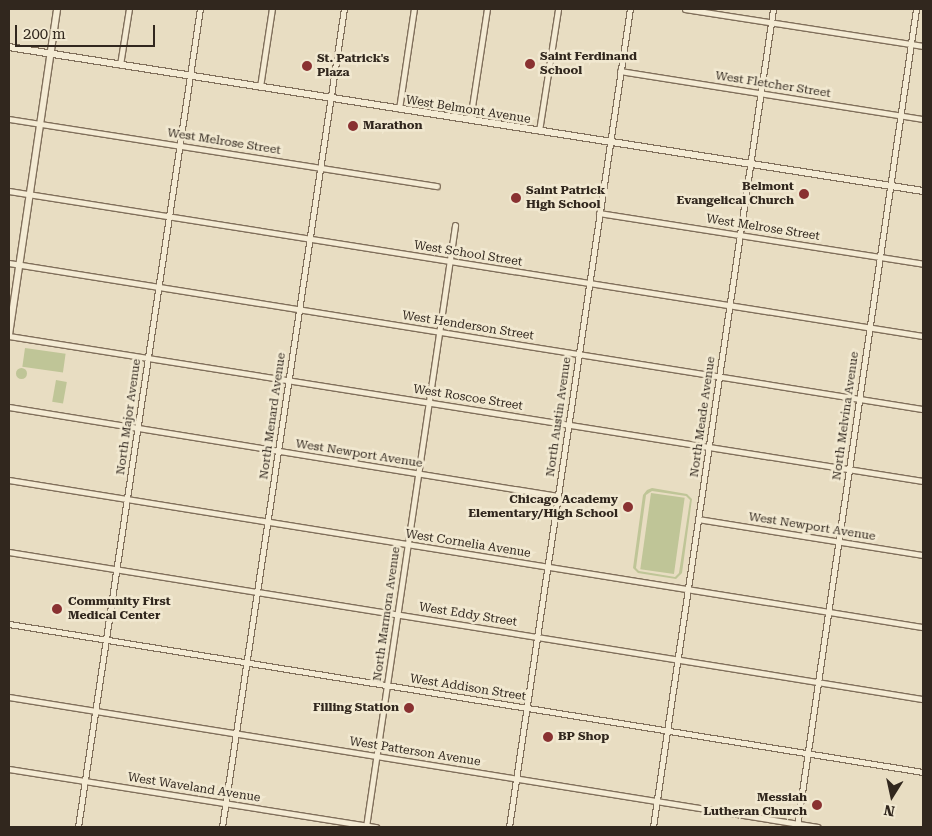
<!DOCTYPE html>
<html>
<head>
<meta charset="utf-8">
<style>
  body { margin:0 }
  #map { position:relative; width:932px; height:836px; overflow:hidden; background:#e8ddc2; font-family:"Roboto Serif",serif }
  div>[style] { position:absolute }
  .green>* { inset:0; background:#bfc597; transform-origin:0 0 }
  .round { border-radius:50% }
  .roads { filter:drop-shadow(1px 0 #806f5b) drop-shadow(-1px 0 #806f5b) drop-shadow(0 1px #806f5b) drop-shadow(0 -1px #806f5b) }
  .minor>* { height:4.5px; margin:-2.25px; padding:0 2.25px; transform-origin:2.25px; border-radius:2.25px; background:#f4ebd4 }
  .tertiary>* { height:5px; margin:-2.5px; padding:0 2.5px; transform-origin:2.5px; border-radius:2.5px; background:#f4ebd4 }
  .secondary>* { height:5.5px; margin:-2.75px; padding:0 2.75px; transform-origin:2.75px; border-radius:2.75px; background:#f4ebd4 }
  .dots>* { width:14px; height:14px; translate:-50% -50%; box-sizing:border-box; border:2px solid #f1e8d0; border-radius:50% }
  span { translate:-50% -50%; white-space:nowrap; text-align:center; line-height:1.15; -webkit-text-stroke:5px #f1e8d0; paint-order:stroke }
  .poi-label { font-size:12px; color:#31271e; font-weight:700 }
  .left { translate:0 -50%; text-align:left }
  .right { translate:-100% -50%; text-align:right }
  .street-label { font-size:12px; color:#31271e }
  .frame { position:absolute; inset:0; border:10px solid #31271e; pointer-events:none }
  .north { position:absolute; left:867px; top:771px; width:50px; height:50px; -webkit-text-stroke:4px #f1e8d0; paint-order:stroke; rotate:190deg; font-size:14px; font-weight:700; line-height:20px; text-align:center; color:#31271e }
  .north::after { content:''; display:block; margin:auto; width:18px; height:22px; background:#31271e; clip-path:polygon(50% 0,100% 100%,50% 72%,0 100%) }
  .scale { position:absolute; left:15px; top:25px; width:140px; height:22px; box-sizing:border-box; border:2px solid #31271e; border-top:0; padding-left:6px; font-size:15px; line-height:18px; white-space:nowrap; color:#31271e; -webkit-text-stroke:4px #f1e8d0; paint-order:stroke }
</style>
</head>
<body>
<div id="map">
  <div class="green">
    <div style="left:25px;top:348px;width:41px;height:19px;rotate:8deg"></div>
    <div class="round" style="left:15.5px;top:367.5px;width:11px;height:11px"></div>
    <div style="left:56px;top:380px;width:11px;height:22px;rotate:10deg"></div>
    <div style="clip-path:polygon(evenodd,652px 488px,687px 494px,692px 499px,682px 573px,676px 579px,638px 573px,633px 568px,643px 495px,647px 490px,652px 488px,652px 491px,686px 496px,690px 500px,679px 573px,675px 577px,639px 571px,636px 568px,646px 495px,652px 491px)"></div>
    <div style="left:651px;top:493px;width:34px;height:77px;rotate:8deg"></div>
  </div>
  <div class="roads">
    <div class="minor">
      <div style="left:685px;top:9px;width:241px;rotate:8.8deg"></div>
      <div style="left:120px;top:65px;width:57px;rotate:-80.9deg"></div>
      <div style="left:620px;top:71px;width:307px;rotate:9deg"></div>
      <div style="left:260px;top:87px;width:79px;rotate:-81.3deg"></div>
      <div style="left:399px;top:109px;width:101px;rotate:-81.5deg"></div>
      <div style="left:9px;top:119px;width:433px;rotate:8.9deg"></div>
      <div style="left:470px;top:120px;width:112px;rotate:-81.3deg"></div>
      <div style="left:539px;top:131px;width:123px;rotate:-81.1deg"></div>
      <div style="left:9px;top:191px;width:925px;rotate:9.01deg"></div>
      <div style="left:599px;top:213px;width:328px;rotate:8.9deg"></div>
      <div style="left:9px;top:263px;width:926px;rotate:9.08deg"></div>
      <div style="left:9px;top:336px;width:925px;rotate:9.01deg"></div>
      <div style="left:9px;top:407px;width:556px;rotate:9.21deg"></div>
      <div style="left:9px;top:480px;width:926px;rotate:9.14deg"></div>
      <div style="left:698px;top:519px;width:228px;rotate:9.1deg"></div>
      <div style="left:9px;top:552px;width:926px;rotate:9.14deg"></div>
      <div style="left:9px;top:697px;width:819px;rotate:9.13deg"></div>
      <div style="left:9px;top:769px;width:372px;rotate:9deg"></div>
      <div style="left:78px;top:827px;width:827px;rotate:-81.52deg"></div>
      <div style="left:222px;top:827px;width:827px;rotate:-81.52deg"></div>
      <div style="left:366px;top:827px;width:608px;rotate:-81.58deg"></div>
      <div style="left:653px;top:827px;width:827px;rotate:-81.65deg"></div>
      <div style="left:797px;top:827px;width:827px;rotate:-81.72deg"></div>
    </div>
    <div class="tertiary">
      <div style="left:9px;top:624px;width:926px;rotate:9.2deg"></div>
      <div style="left:509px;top:827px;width:827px;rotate:-81.59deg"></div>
    </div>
    <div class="secondary">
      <div style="left:9px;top:47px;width:925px;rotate:8.95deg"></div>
      <div style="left:9px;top:335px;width:330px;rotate:-81.6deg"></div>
    </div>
  </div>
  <div class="dots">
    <div style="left:530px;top:64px;background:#893131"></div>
    <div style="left:307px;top:66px;background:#893131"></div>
    <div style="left:353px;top:126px;background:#893131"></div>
    <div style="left:804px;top:194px;background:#893131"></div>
    <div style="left:516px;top:198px;background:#893131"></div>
    <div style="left:628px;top:507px;background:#893131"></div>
    <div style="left:57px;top:609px;background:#893131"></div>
    <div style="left:409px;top:708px;background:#893131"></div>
    <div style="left:548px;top:737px;background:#893131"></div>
    <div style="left:817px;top:805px;background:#893131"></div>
  </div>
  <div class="poi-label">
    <span class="left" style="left:540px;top:64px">Saint Ferdinand<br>School</span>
    <span class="left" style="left:317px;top:66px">St. Patrick's<br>Plaza</span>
    <span class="left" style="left:363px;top:126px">Marathon</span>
    <span class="right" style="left:794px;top:194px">Belmont<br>Evangelical Church</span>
    <span class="left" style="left:526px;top:198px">Saint Patrick<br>High School</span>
    <span class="right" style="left:618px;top:507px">Chicago Academy<br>Elementary/High School</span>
    <span class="left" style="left:68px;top:609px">Community First<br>Medical Center</span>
    <span class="right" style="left:399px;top:708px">Filling Station</span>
    <span class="left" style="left:558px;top:737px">BP Shop</span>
    <span class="right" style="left:807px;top:805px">Messiah<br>Lutheran Church</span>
  </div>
  <div class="street-label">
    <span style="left:773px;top:85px;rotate:9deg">West Fletcher Street</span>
    <span style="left:468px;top:110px;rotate:9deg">West Belmont Avenue</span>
    <span style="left:224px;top:142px;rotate:9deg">West Melrose Street</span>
    <span style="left:763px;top:228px;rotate:9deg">West Melrose Street</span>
    <span style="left:468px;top:254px;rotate:9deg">West School Street</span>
    <span style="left:468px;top:326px;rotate:9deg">West Henderson Street</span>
    <span style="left:468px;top:398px;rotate:9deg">West Roscoe Street</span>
    <span style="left:273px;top:416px;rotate:-82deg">North Menard Avenue</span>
    <span style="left:846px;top:416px;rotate:-82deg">North Melvina Avenue</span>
    <span style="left:129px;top:417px;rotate:-82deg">North Major Avenue</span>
    <span style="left:559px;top:417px;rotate:-82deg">North Austin Avenue</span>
    <span style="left:703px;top:417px;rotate:-82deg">North Meade Avenue</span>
    <span style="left:359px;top:454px;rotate:9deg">West Newport Avenue</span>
    <span style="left:812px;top:527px;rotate:9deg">West Newport Avenue</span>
    <span style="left:468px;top:544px;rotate:9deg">West Cornelia Avenue</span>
    <span style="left:387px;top:614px;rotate:-82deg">North Marmora Avenue</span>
    <span style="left:468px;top:615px;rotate:9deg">West Eddy Street</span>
    <span style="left:468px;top:688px;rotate:9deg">West Addison Street</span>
    <span style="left:415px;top:752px;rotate:9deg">West Patterson Avenue</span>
    <span style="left:194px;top:788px;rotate:9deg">West Waveland Avenue</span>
  </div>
  <div class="frame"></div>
  <div class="north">N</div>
  <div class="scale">200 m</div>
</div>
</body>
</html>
